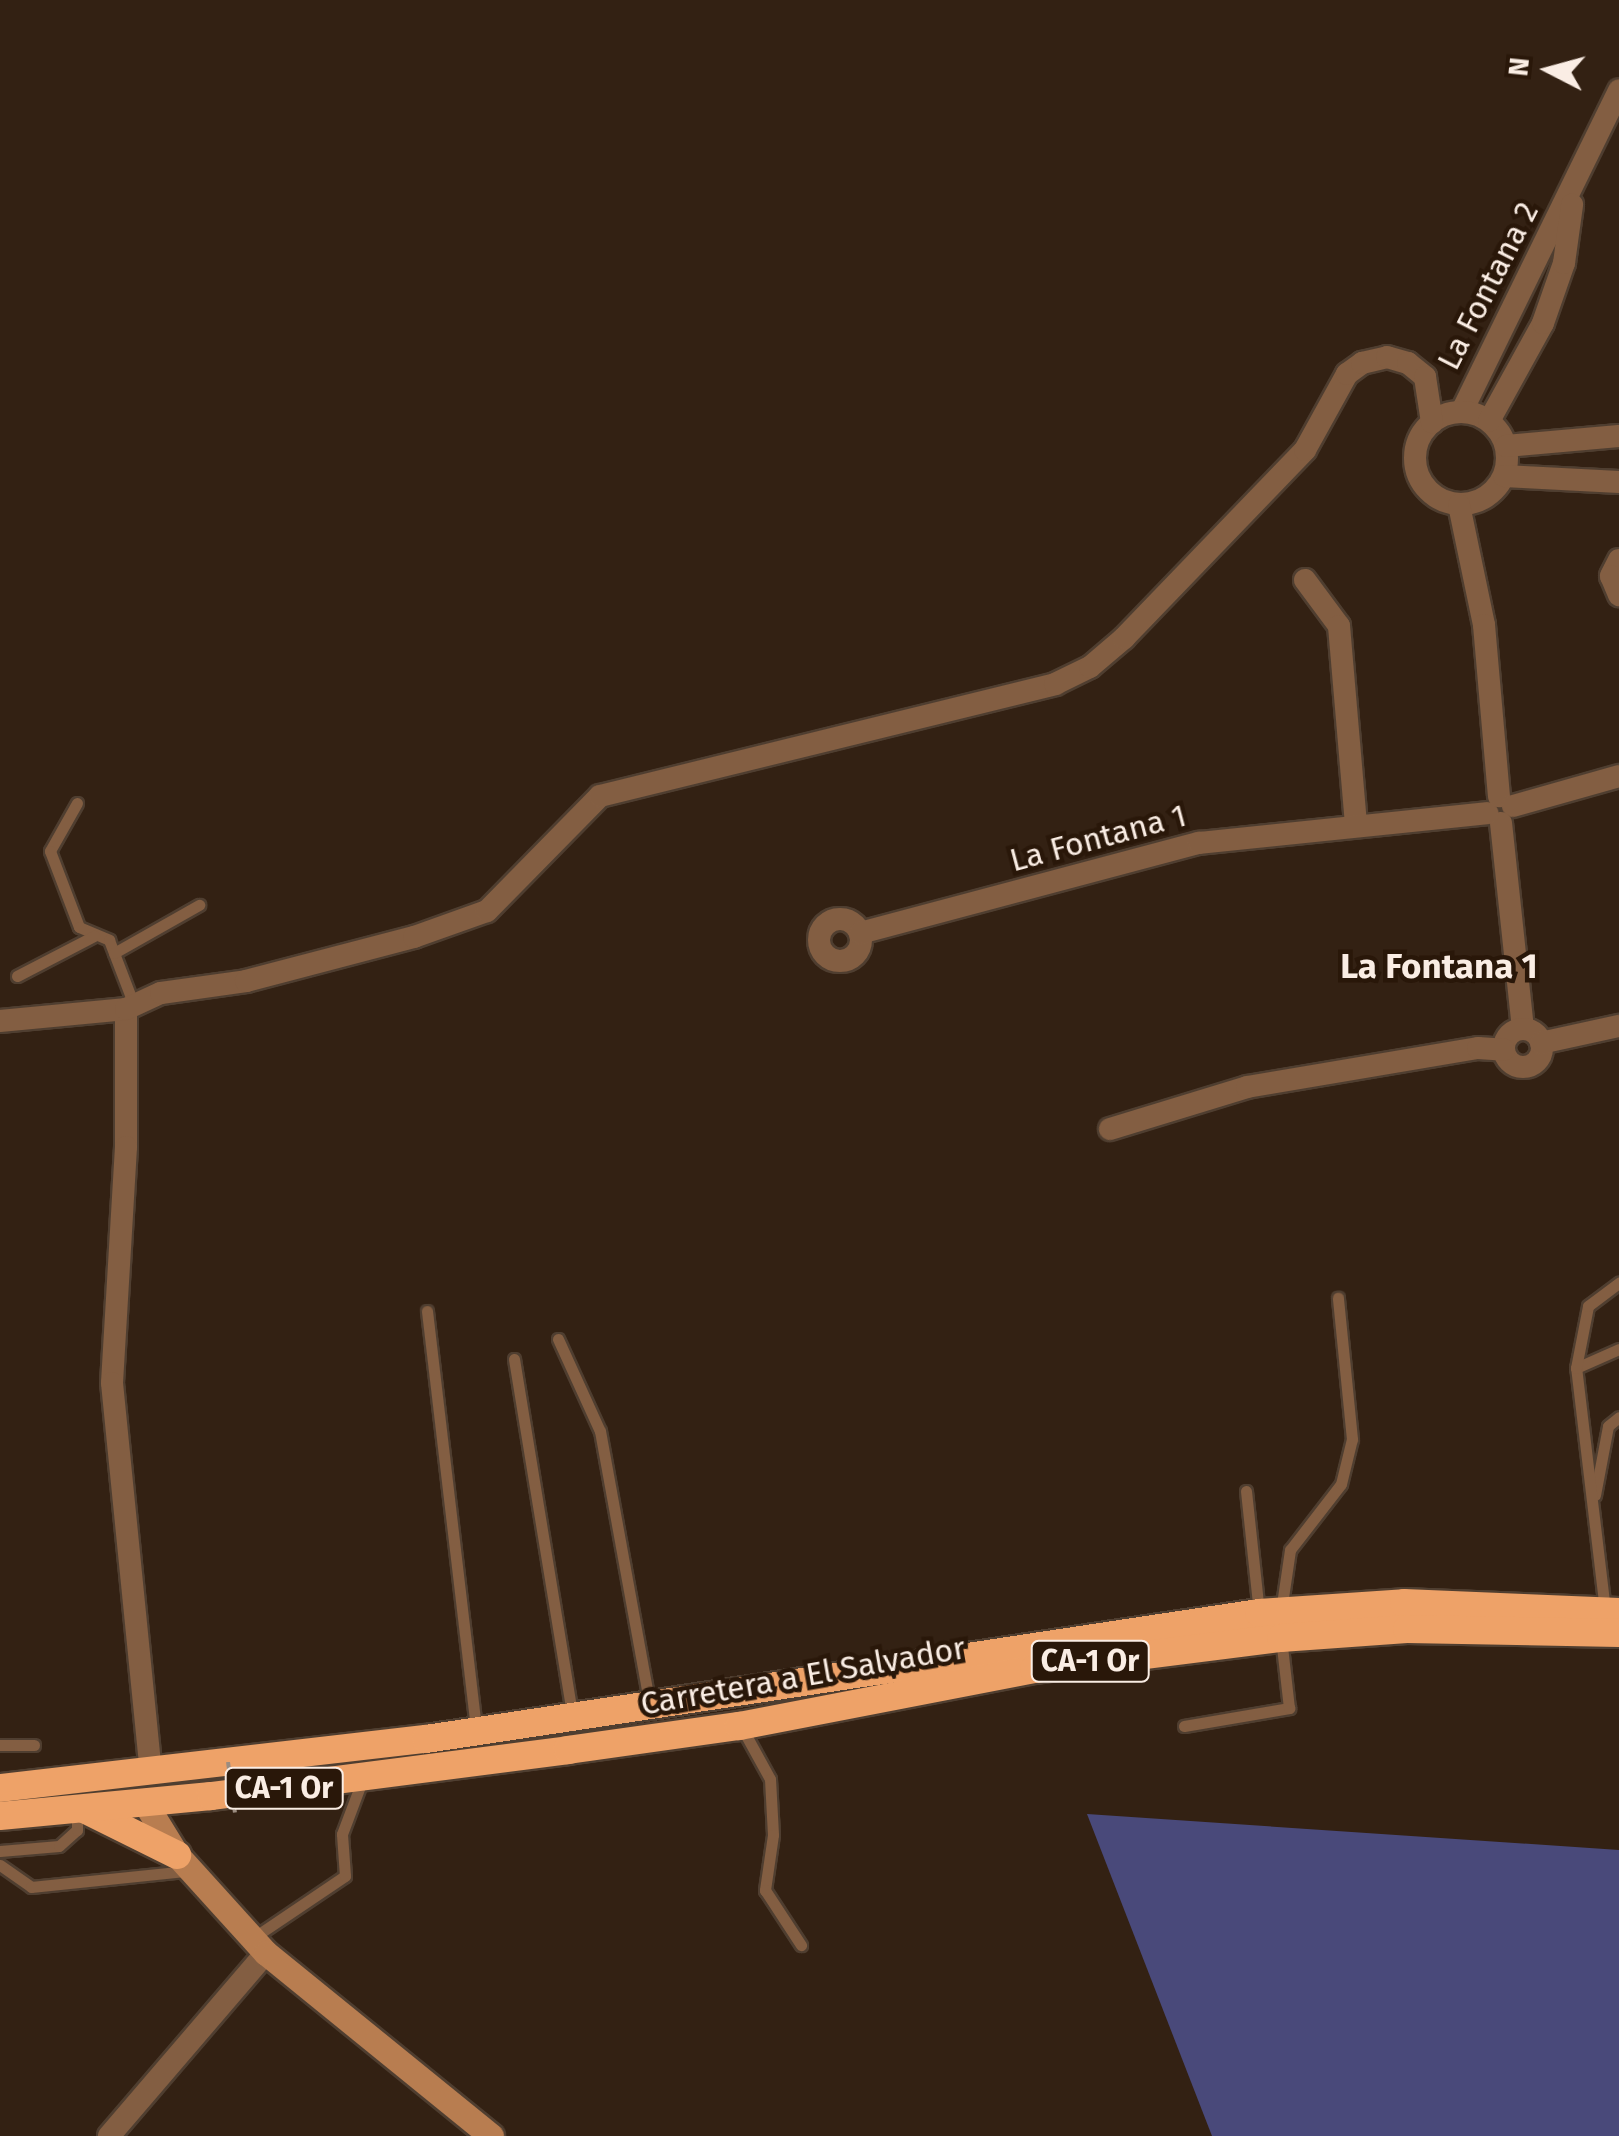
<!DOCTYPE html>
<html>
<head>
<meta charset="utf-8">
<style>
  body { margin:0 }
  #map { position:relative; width:1619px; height:2136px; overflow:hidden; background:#332113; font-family:"Fira Sans",sans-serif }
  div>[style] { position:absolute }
  .forest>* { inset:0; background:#49497a }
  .roads { filter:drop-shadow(2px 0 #4f3e30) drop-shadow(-2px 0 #4f3e30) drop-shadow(0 2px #4f3e30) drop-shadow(0 -2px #4f3e30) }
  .service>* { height:11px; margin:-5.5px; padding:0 5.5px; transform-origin:5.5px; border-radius:5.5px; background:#835e42 }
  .minor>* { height:22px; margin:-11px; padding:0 11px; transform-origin:11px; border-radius:11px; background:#835e42 }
  .minor>.ring { margin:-11px; padding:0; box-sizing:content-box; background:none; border:22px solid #835e42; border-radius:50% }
  .secondary>* { height:25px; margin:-12.5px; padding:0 12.5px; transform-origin:12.5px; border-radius:12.5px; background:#b87d50 }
  .trunk>* { height:28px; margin:-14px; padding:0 14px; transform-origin:14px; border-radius:14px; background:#eea268 }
  .path-bridge>* { height:4px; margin-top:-2px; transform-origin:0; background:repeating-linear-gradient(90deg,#9b8c80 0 8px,transparent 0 16px) }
  span { translate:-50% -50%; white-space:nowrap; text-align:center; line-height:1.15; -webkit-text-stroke:9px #291709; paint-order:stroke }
  .shield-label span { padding:2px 8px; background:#291709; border:2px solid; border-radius:8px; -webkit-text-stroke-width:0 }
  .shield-label { font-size:30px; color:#faede4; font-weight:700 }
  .street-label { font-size:32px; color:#faede4 }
  .neighbourhood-label { font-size:35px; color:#faede4; font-weight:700 }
  .north { position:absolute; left:1499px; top:20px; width:100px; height:100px; -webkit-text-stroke:8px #291709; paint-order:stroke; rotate:276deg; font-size:28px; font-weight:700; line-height:40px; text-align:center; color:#faede4 }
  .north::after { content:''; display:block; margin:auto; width:35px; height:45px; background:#faede4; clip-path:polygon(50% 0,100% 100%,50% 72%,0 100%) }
</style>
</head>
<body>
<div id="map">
  <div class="forest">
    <div style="clip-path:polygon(1087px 1814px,1619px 1850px,1619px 2136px,1212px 2136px)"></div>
  </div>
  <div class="roads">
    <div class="service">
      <div style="left:77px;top:803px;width:55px;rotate:119.4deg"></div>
      <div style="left:50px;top:851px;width:81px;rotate:69.1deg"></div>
      <div style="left:79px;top:927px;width:33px;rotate:23deg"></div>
      <div style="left:109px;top:940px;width:70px;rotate:69deg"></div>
      <div style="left:114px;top:953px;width:98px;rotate:-29.5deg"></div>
      <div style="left:17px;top:976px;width:87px;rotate:-27.5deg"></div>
      <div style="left:427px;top:1311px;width:421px;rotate:83.3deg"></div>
      <div style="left:558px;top:1339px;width:101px;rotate:65.5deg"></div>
      <div style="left:600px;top:1431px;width:274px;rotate:79.7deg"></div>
      <div style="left:514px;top:1359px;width:360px;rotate:80.7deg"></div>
      <div style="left:1576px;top:1368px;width:47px;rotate:-23.8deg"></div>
      <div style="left:1246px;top:1491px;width:123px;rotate:83.9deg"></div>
      <div style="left:1595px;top:1495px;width:70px;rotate:-79.3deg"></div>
      <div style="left:1608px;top:1426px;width:14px;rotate:-39deg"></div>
      <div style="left:1605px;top:1610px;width:244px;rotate:-96.8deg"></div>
      <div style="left:1576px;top:1368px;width:63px;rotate:-79deg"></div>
      <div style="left:1588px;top:1306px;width:39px;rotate:-37deg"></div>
      <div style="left:1281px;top:1611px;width:62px;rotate:-81.6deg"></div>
      <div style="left:1290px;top:1550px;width:83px;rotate:-52.3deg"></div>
      <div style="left:1341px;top:1484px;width:46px;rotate:-76.3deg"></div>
      <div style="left:1352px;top:1439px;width:142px;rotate:-95.7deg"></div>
      <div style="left:1184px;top:1726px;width:107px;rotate:-9.7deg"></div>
      <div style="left:1289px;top:1708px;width:70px;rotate:-96.5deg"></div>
      <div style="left:742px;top:1728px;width:58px;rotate:61.2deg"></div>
      <div style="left:770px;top:1779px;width:56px;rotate:86.9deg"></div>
      <div style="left:773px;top:1835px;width:56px;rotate:98.3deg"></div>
      <div style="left:765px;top:1890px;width:66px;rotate:56.8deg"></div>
      <div style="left:0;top:1745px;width:34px"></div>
      <div style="left:0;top:1851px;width:59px;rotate:-4.8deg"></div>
      <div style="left:59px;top:1846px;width:24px;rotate:-42deg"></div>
      <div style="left:77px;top:1830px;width:20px;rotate:-90deg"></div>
      <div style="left:0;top:1865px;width:38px;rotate:35deg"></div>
      <div style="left:31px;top:1887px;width:157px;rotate:-5.9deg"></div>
      <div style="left:253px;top:1938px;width:111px;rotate:-34deg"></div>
      <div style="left:345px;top:1876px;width:42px;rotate:-94.1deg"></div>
      <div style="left:342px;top:1834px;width:60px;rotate:-69.4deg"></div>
    </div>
    <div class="minor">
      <div style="left:1462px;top:411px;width:357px;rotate:-63.9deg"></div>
      <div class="ring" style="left:1415px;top:412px;width:70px;height:70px"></div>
      <div style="left:1489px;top:421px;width:112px;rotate:-61.1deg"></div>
      <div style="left:1543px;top:323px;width:64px;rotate:-70.7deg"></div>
      <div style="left:1564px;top:263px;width:59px;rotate:-82.1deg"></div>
      <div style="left:1506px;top:446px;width:113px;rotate:-5.1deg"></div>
      <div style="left:1504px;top:476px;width:115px;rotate:3deg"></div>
      <div style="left:1459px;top:505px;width:123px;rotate:78.2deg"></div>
      <div style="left:1484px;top:625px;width:172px;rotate:85deg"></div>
      <div style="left:1619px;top:560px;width:18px;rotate:117deg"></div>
      <div style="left:1611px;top:576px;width:21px;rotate:67deg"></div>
      <div style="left:1305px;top:580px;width:57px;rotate:53.5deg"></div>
      <div style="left:1339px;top:626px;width:200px;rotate:85.1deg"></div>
      <div style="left:1513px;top:806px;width:110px;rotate:-15.8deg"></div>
      <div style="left:1501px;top:823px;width:207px;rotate:83.9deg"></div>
      <div class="ring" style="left:819px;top:919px;width:20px;height:20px"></div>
      <div style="left:860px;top:933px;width:351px;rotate:-14.9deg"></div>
      <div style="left:1199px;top:843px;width:290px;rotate:-5.9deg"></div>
      <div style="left:126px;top:1009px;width:138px;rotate:90deg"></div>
      <div style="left:126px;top:1147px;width:236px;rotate:93.4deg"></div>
      <div style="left:112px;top:1383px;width:392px;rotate:84.3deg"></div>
      <div style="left:0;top:1021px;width:127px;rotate:-5.4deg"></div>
      <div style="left:126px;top:1009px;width:38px;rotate:-25deg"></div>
      <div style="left:161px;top:993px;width:86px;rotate:-8deg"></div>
      <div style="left:246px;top:981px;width:174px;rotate:-14.7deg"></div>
      <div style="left:414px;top:937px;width:77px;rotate:-19.6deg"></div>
      <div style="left:487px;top:911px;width:161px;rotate:-45.5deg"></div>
      <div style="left:600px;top:796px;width:469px;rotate:-13.8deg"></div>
      <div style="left:1055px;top:684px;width:39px;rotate:-26deg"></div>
      <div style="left:1090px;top:667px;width:45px;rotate:-40.5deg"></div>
      <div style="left:1124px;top:638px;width:261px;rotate:-46.1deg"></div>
      <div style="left:1305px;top:450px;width:87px;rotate:-61.1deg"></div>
      <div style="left:1347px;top:374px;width:19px;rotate:-36deg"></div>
      <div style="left:1362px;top:363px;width:26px;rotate:-13deg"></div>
      <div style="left:1387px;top:357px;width:22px;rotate:16deg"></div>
      <div style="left:1408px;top:363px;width:22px;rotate:39deg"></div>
      <div style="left:1425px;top:377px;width:46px;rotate:81.2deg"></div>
      <div class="ring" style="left:1504px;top:1029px;width:16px;height:16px"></div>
      <div style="left:1541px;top:1043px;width:80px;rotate:-12.3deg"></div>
      <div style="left:1110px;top:1129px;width:143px;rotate:-17deg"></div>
      <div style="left:1247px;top:1087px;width:234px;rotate:-9.6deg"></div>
      <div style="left:1478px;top:1048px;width:26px;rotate:4deg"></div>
      <div style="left:109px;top:2136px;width:241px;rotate:-49.4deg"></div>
    </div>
    <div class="secondary">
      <div style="left:145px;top:1803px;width:61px;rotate:58.4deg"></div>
      <div style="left:177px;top:1855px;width:132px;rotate:47.8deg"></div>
      <div style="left:266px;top:1953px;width:290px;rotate:39.1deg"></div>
    </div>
    <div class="trunk">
      <div style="left:0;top:1788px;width:429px;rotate:-6.6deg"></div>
      <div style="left:426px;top:1739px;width:842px;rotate:-8.6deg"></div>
      <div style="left:1259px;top:1613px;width:145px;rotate:-3.9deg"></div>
      <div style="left:1404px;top:1603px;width:215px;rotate:2.4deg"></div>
      <div style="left:84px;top:1809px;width:104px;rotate:26.3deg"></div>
      <div style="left:0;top:1816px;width:212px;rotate:-5.4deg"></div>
      <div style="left:211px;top:1796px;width:360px;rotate:-7.3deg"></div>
      <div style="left:568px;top:1750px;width:173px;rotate:-8deg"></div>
      <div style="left:739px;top:1726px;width:300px;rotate:-10.9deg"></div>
      <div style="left:1034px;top:1669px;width:249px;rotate:-7.2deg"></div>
      <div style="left:1281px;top:1638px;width:126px;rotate:-4.1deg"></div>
      <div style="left:1407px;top:1629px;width:212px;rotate:1.1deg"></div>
    </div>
  </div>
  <div class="path-bridge">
    <div style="left:228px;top:1762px;width:51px;rotate:82.2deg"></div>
  </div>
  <div class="shield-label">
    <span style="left:1090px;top:1661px">CA-1 Or</span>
    <span style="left:284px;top:1788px">CA-1 Or</span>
  </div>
  <div class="street-label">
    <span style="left:1488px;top:286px;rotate:-63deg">La Fontana 2</span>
    <span style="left:1098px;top:838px;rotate:-15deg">La Fontana 1</span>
    <span style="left:803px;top:1676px;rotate:-10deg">Carretera a El Salvador</span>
  </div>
  <div class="neighbourhood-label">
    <span style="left:1439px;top:966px">La Fontana 1</span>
  </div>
  <div class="north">N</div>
</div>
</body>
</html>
